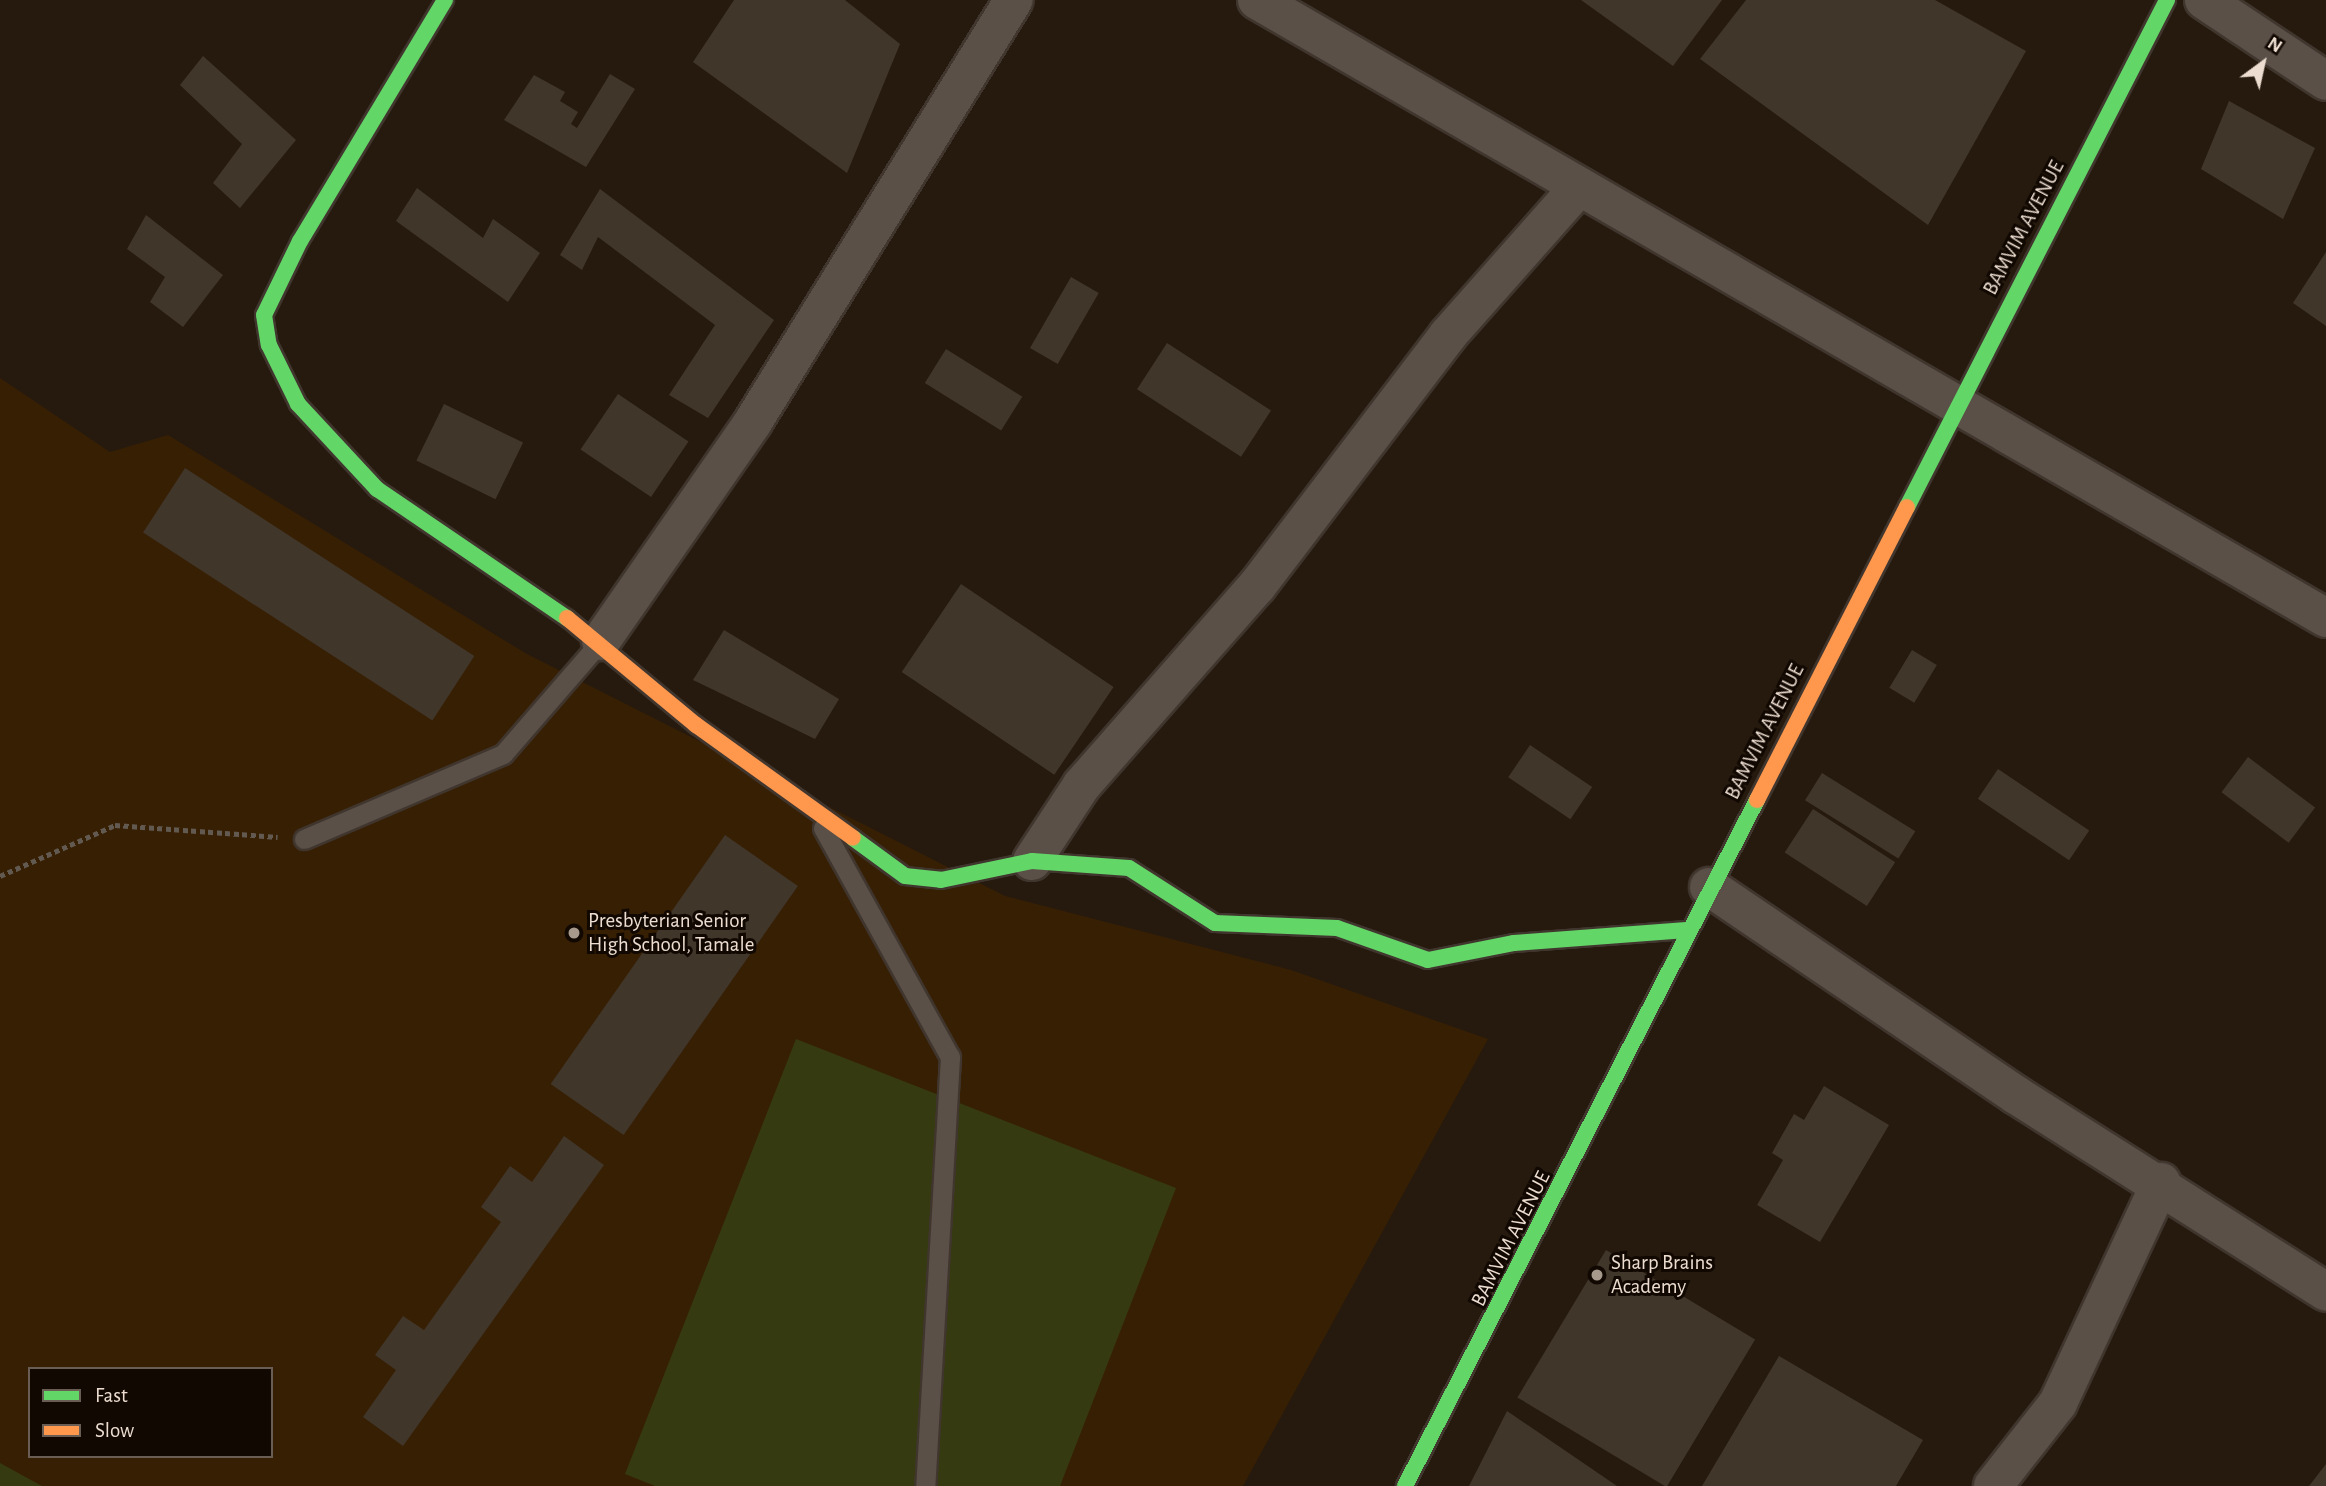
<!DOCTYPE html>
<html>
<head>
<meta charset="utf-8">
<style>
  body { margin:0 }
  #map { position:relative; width:2326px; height:1486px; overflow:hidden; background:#261a0e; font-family:"Alegreya Sans",sans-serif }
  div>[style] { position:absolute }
  .built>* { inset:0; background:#371f04 }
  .green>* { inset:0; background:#363a11 }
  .building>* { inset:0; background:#41362a; transform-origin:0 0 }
  .path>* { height:4.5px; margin-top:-2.25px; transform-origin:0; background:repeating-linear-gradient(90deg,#625a51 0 5px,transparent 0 8.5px) }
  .roads { filter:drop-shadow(2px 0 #40362e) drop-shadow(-2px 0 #40362e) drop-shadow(0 2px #40362e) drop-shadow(0 -2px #40362e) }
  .lane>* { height:19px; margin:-9.5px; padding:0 9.5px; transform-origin:9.5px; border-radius:9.5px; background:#5a5048 }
  .street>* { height:38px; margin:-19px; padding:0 19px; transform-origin:19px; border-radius:19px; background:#5a5048 }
  .fast>* { height:16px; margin:-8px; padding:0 8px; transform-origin:8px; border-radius:8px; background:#63d668 }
  .slow>* { height:16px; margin:-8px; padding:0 8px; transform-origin:8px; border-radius:8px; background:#ff974d }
  .dots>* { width:19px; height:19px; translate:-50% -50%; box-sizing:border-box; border:4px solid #110802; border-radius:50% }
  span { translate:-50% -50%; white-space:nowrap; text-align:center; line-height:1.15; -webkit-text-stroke:6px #110802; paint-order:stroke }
  .street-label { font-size:21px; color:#ecddd0 }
  .poi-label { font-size:21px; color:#ecddd0 }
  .left { translate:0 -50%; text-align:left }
  .legend { position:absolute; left:28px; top:1367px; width:245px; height:91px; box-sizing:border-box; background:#110802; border:2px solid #695d54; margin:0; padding:9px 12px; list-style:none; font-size:21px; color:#ecddd0 }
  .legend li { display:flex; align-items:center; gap:14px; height:35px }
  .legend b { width:35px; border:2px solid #695d54 }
  .north { position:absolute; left:2228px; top:28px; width:70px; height:70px; -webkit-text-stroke:5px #110802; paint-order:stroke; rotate:33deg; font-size:19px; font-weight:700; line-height:28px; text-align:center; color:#ecddd0 }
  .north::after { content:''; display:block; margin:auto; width:24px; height:32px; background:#ecddd0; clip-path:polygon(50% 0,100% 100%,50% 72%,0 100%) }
</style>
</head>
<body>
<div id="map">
  <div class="built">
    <div style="clip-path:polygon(evenodd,0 378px,110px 452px,168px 435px,527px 654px,1005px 896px,1291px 970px,1488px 1039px,1243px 1486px,0 1486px,0 378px,30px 1369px,271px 1369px,271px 1456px,30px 1456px,30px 1369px)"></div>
  </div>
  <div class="green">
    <div style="clip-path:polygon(796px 1039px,1176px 1188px,1060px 1486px,655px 1486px,625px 1474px)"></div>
    <div style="clip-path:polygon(0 1463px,42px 1486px,0 1486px)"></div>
  </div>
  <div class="building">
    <div style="clip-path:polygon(734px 0,845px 0,900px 44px,847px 173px,693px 62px)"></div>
    <div style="clip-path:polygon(1581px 0,1722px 0,1673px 66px)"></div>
    <div style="clip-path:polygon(1746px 0,1935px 0,2026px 51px,1928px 225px,1700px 59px)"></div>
    <div style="clip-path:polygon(203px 56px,296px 140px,240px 208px,213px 183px,242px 144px,180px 85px)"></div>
    <div style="clip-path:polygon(610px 74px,635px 89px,586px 167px,504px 120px,534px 75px,565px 92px,560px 101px,578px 112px,571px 124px,577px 128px)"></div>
    <div style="clip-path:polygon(2229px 101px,2315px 148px,2283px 219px,2201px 169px)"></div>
    <div style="clip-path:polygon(417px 188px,483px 238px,493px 219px,540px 253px,508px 302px,396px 221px)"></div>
    <div style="clip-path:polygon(600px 189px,774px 320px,708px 418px,669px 395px,715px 325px,598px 237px,582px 270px,560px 255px)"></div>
    <div style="clip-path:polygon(146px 215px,223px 275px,183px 327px,150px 302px,165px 277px,127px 249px)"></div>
    <div style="clip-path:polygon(2326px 252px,2326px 326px,2293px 303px)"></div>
    <div style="left:1071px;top:277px;width:32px;height:82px;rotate:30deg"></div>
    <div style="left:1167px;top:343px;width:124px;height:55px;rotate:33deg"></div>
    <div style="left:946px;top:349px;width:90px;height:40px;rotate:32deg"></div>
    <div style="left:618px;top:394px;width:85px;height:67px;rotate:34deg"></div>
    <div style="left:444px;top:404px;width:88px;height:63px;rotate:26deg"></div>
    <div style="left:185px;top:468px;width:345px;height:77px;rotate:33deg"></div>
    <div style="left:961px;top:584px;width:184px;height:106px;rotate:34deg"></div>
    <div style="clip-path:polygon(724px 630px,839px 699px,815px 739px,693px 680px)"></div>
    <div style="left:1912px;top:650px;width:29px;height:44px;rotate:31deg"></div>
    <div style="left:1530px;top:745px;width:75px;height:39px;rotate:34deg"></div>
    <div style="left:2248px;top:757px;width:84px;height:44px;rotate:37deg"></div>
    <div style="left:1998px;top:769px;width:110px;height:36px;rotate:34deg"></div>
    <div style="left:1822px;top:773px;width:110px;height:32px;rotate:32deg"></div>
    <div style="left:1813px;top:809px;width:98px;height:52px;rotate:33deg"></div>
    <div style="left:725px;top:835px;width:89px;height:304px;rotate:35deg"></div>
    <div style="clip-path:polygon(1824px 1086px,1889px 1125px,1820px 1242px,1757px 1205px,1783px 1160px,1772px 1153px,1794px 1114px,1804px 1120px)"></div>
    <div style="clip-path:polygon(564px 1136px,604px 1165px,403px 1446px,363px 1417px,396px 1370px,375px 1355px,403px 1316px,424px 1330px,501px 1222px,481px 1207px,510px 1166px,532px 1182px)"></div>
    <div style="left:1606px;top:1250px;width:174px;height:172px;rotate:31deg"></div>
    <div style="clip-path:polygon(1779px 1356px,1923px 1440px,1896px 1486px,1702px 1486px)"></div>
    <div style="clip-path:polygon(1507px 1411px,1617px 1486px,1469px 1486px)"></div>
    <div style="clip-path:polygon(2326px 1464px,2326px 1486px,2309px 1486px)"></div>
  </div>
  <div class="path">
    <div style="left:0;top:876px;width:126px;rotate:-23.9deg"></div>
    <div style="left:115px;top:825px;width:163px;rotate:4.2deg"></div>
  </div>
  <div class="roads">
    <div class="lane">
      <div style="left:823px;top:828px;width:262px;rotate:61deg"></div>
      <div style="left:950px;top:1057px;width:430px;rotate:93.3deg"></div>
      <div style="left:304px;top:839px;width:216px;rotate:-23.1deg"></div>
      <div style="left:503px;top:754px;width:150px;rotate:-49.1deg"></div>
    </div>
    <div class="street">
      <div style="left:1257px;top:0;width:1235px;rotate:30.03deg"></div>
      <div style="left:2204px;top:0;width:146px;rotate:33.6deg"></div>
      <div style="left:601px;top:641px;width:267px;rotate:-55.2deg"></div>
      <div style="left:753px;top:422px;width:496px;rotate:-58.3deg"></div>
      <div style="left:1032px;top:861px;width:91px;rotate:-56.7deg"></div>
      <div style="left:1082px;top:785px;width:265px;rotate:-48.7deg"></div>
      <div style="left:1257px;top:586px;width:315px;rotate:-52.7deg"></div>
      <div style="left:1448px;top:335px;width:198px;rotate:-48.5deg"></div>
      <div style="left:1709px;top:887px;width:371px;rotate:34.1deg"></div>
      <div style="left:2016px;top:1095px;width:367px;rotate:32.4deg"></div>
      <div style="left:1993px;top:1486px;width:105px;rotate:-51.9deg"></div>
      <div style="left:2058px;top:1403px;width:244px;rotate:-65deg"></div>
    </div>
    <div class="fast">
      <div style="left:445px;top:0;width:281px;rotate:121deg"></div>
      <div style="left:300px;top:241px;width:82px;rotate:115.9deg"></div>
      <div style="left:264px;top:315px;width:30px;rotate:81deg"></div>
      <div style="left:269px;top:345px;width:66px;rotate:63.8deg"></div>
      <div style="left:298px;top:404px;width:116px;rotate:47.1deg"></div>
      <div style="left:377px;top:489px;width:230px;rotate:34.2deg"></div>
      <div style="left:1907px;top:507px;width:570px;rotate:-62.85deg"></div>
      <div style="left:853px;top:838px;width:64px;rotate:36.2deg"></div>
      <div style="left:905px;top:876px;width:36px;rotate:6deg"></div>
      <div style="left:941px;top:880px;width:93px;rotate:-11.8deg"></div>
      <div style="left:1032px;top:861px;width:97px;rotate:4.1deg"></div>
      <div style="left:1129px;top:868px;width:102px;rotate:32.6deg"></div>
      <div style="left:1215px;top:923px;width:122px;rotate:2.3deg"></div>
      <div style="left:1337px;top:928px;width:96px;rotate:19.4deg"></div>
      <div style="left:1428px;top:960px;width:88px;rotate:-11.2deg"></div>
      <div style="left:1514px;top:943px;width:173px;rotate:-4.3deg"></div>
      <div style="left:1405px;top:1486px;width:771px;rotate:-62.84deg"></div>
    </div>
    <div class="slow">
      <div style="left:567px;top:618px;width:168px;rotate:39.7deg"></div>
      <div style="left:696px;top:725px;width:193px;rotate:35.7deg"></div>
      <div style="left:1757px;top:800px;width:329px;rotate:-62.9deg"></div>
    </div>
  </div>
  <div class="dots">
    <div style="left:574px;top:933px;background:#a7998c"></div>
    <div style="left:1597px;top:1275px;background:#a7998c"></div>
  </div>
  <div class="street-label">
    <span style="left:2024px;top:228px;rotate:-62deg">BAMVIM AVENUE</span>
    <span style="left:1765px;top:732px;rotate:-63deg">BAMVIM AVENUE</span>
    <span style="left:1511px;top:1239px;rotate:-63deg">BAMVIM AVENUE</span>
  </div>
  <div class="poi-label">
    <span class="left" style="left:588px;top:933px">Presbyterian Senior<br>High School, Tamale</span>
    <span class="left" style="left:1611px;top:1275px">Sharp Brains<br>Academy</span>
  </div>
  <ul class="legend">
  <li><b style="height:9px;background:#63d668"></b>Fast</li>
  <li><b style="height:9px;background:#ff974d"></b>Slow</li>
  </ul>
  <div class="north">N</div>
</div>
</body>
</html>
